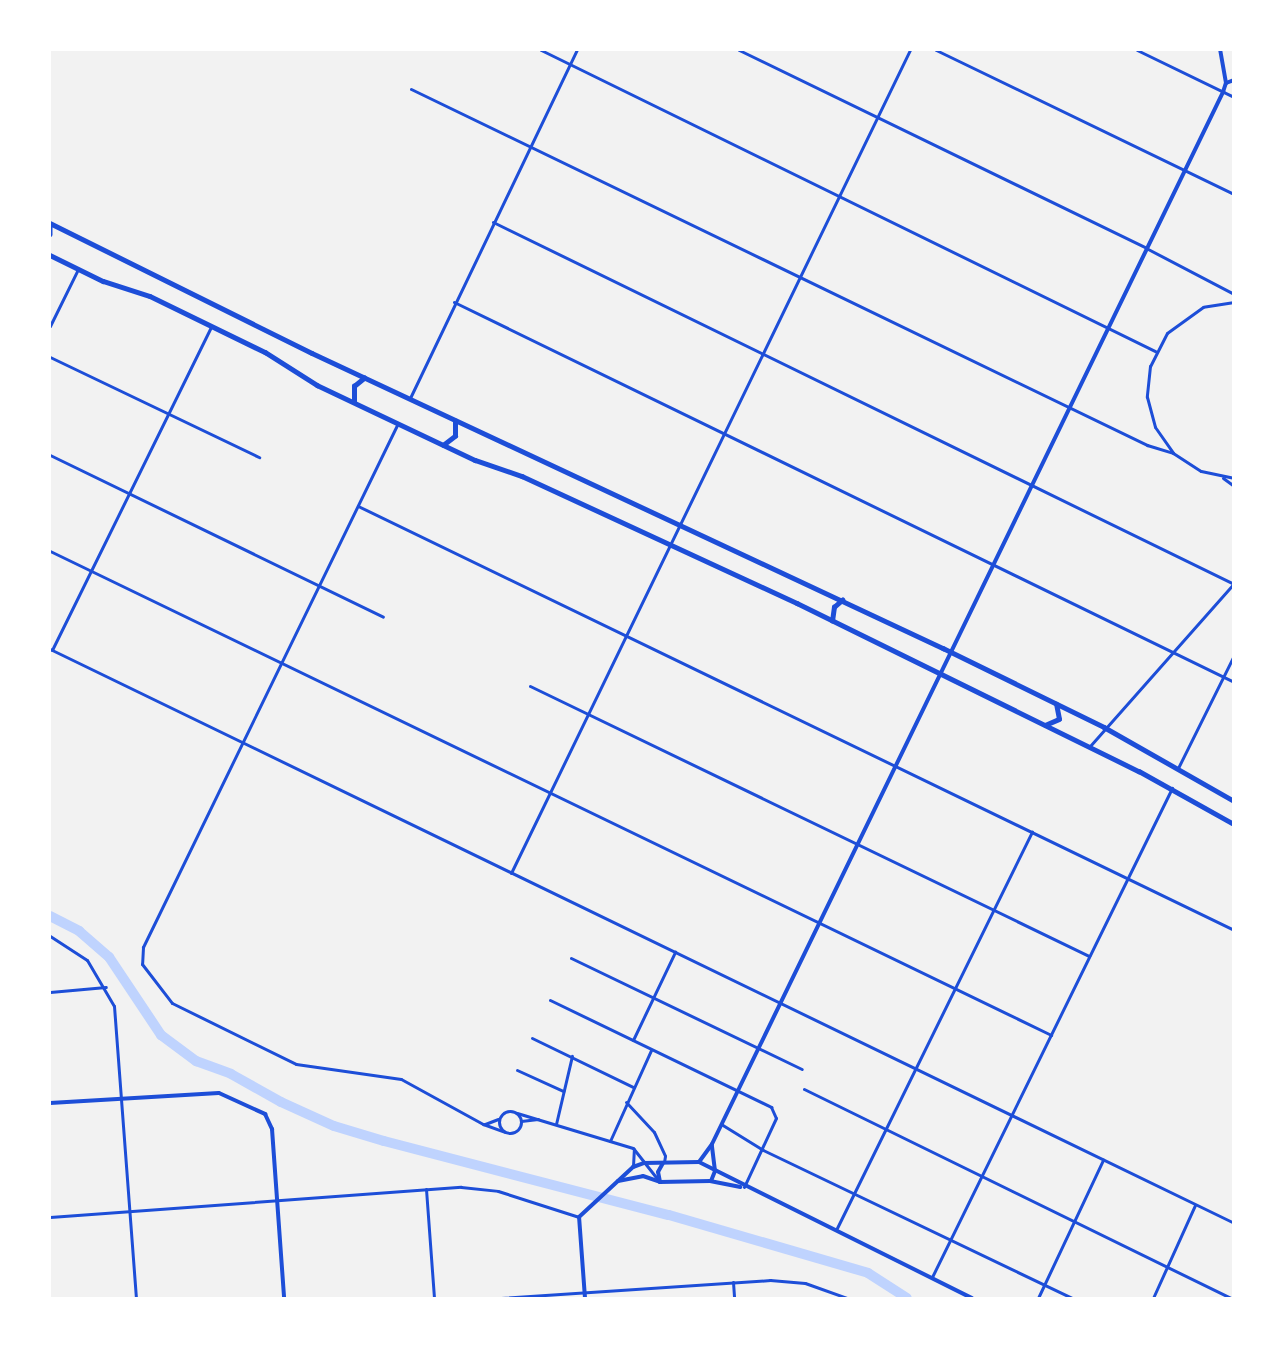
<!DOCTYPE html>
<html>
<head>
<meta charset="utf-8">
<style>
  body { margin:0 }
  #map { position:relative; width:1283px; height:1348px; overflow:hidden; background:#f2f2f2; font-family:Quicksand,sans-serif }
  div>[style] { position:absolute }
  .river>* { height:10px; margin:-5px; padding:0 5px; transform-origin:5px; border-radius:5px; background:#bfd3fe }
  .minor>* { height:3px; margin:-1.5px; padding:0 1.5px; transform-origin:1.5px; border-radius:1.5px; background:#1d4ed8 }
  .minor>.ring { margin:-1.5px; padding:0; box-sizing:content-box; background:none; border:3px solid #1d4ed8; border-radius:50% }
  .tertiary>* { height:4px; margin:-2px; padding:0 2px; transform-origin:2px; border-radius:2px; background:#1d4ed8 }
  .primary>* { height:4.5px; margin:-2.25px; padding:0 2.25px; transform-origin:2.25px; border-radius:2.25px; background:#1d4ed8 }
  span { translate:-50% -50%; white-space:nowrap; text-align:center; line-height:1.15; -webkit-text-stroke:5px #fff; paint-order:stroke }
  .frame { position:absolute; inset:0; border:51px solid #fff; pointer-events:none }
</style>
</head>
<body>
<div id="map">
  <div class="river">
    <div style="left:50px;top:916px;width:33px;rotate:27deg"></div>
    <div style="left:79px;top:931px;width:40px;rotate:41deg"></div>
    <div style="left:109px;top:957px;width:94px;rotate:56.3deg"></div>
    <div style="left:161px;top:1035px;width:44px;rotate:36.6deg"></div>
    <div style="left:196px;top:1061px;width:37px;rotate:20deg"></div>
    <div style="left:231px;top:1074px;width:57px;rotate:29.2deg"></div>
    <div style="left:281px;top:1102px;width:58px;rotate:24.4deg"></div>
    <div style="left:334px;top:1126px;width:52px;rotate:16.7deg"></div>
    <div style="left:384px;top:1141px;width:294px;rotate:14.6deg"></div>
    <div style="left:669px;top:1215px;width:207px;rotate:16.2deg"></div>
    <div style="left:868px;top:1273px;width:46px;rotate:32.7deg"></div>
  </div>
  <div class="minor">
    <div style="left:541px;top:50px;width:684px;rotate:26.12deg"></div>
    <div style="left:739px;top:50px;width:453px;rotate:25.9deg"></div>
    <div style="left:1146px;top:248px;width:99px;rotate:27.6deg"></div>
    <div style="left:936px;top:50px;width:331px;rotate:25.8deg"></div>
    <div style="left:1137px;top:50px;width:108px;rotate:25.9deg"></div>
    <div style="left:411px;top:89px;width:818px;rotate:25.81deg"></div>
    <div style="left:1147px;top:445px;width:27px;rotate:17deg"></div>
    <div style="left:493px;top:222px;width:825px;rotate:26.04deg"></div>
    <div style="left:454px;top:302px;width:868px;rotate:25.97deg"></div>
    <div style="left:1234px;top:302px;width:31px;rotate:171deg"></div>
    <div style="left:1203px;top:307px;width:44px;rotate:144.2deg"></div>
    <div style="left:1167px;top:333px;width:37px;rotate:117deg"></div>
    <div style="left:1150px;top:366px;width:31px;rotate:96deg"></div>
    <div style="left:1147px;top:397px;width:31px;rotate:75deg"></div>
    <div style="left:1155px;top:427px;width:32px;rotate:55deg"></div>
    <div style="left:1173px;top:453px;width:33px;rotate:33deg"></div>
    <div style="left:1201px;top:471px;width:34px;rotate:12deg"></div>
    <div style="left:50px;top:326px;width:64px;rotate:-63.8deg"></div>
    <div style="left:50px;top:357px;width:232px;rotate:25.6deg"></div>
    <div style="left:410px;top:398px;width:386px;rotate:-64.4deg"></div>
    <div style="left:398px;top:423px;width:583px;rotate:115.95deg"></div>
    <div style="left:143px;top:947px;width:17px;rotate:93deg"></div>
    <div style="left:142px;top:964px;width:49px;rotate:52.4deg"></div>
    <div style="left:172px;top:1003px;width:138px;rotate:26.2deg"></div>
    <div style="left:296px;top:1064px;width:106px;rotate:8.1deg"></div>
    <div style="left:401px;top:1079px;width:94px;rotate:28.8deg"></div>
    <div style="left:483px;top:1124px;width:23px;rotate:20deg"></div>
    <div style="left:50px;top:455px;width:370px;rotate:25.9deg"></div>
    <div style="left:1223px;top:478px;width:14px;rotate:36deg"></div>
    <div style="left:358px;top:506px;width:973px;rotate:25.83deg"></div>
    <div style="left:50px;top:551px;width:1112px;rotate:25.8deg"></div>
    <div style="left:50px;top:649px;width:1316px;rotate:25.86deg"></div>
    <div style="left:52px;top:650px;width:360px;rotate:-63.8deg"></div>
    <div style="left:530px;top:686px;width:621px;rotate:25.78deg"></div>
    <div style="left:1090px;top:746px;width:217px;rotate:-48.5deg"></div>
    <div style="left:1178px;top:768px;width:126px;rotate:-63.6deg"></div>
    <div style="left:511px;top:873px;width:915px;rotate:-64.14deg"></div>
    <div style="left:50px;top:936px;width:44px;rotate:33deg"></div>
    <div style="left:87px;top:960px;width:53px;rotate:59.6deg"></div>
    <div style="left:114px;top:1006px;width:293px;rotate:85.7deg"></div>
    <div style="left:571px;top:958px;width:256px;rotate:25.7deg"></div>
    <div style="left:50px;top:992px;width:56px;rotate:-5.1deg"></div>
    <div style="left:550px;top:1000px;width:246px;rotate:25.8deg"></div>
    <div style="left:771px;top:1107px;width:12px;rotate:66deg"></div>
    <div style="left:776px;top:1118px;width:76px;rotate:114.9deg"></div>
    <div style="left:532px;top:1038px;width:112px;rotate:25.9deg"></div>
    <div style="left:633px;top:1040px;width:98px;rotate:-64.5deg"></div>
    <div style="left:517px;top:1070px;width:51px;rotate:24.5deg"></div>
    <div style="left:804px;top:1089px;width:475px;rotate:26.1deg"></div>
    <div style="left:626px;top:1102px;width:41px;rotate:47deg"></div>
    <div style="left:654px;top:1132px;width:26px;rotate:65deg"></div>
    <div style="left:665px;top:1156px;width:6px;rotate:99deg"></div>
    <div class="ring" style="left:499px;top:1111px;width:19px;height:19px"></div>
    <div style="left:517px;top:1113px;width:121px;rotate:16.8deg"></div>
    <div style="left:633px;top:1148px;width:42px;rotate:51.8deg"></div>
    <div style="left:521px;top:1121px;width:17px;rotate:-7deg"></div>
    <div style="left:485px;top:1124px;width:14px;rotate:-21deg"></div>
    <div style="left:556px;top:1124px;width:70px;rotate:-76.8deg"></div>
    <div style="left:721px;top:1124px;width:49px;rotate:31.8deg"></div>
    <div style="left:763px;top:1150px;width:343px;rotate:25.6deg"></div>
    <div style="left:610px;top:1141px;width:100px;rotate:-65.7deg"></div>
    <div style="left:633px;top:1166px;width:17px;rotate:-87deg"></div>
    <div style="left:426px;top:1189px;width:109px;rotate:85.8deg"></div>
    <div style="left:50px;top:1217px;width:412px;rotate:-4.2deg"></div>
    <div style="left:461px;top:1187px;width:37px;rotate:6deg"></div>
    <div style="left:498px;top:1191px;width:85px;rotate:17.8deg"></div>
    <div style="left:836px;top:1230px;width:444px;rotate:-63.8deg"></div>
    <div style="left:932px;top:1277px;width:545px;rotate:-63.86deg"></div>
    <div style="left:733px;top:1282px;width:16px;rotate:86deg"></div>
    <div style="left:501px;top:1298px;width:270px;rotate:-3.8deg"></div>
    <div style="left:770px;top:1280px;width:35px;rotate:5deg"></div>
    <div style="left:805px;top:1283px;width:45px;rotate:19.7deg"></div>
    <div style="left:1038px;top:1298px;width:153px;rotate:-64.8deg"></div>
    <div style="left:1153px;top:1298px;width:102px;rotate:-65.7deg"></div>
  </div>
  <div class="tertiary">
    <div style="left:1226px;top:83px;width:9px;rotate:-21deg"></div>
    <div style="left:50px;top:1103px;width:169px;rotate:-3.4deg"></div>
    <div style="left:219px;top:1093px;width:51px;rotate:24.5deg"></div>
    <div style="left:265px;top:1114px;width:17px;rotate:65deg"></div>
    <div style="left:272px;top:1129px;width:169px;rotate:85.9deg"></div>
    <div style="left:699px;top:1162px;width:22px;rotate:-54deg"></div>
    <div style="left:712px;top:1144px;width:1170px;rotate:-64.09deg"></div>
    <div style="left:1223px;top:92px;width:9px;rotate:-72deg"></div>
    <div style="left:1226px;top:83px;width:34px;rotate:-100deg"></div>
    <div style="left:618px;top:1181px;width:25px;rotate:-11deg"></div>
    <div style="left:643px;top:1176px;width:18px;rotate:19deg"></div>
    <div style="left:660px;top:1182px;width:50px;rotate:-1.1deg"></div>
    <div style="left:710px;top:1181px;width:31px;rotate:11deg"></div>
    <div style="left:711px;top:1181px;width:11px;rotate:-68deg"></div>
    <div style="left:715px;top:1171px;width:26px;rotate:-97deg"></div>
    <div style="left:660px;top:1182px;width:10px;rotate:-101deg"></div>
    <div style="left:658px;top:1172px;width:10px;rotate:-61deg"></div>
    <div style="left:585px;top:1298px;width:81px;rotate:-94.2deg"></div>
    <div style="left:579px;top:1217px;width:74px;rotate:-42.8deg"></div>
    <div style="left:633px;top:1167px;width:12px;rotate:-20deg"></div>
    <div style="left:644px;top:1163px;width:55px;rotate:-1deg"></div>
    <div style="left:699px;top:1162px;width:305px;rotate:26.5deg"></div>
  </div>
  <div class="primary">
    <div style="left:50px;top:223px;width:292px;rotate:26.4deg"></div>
    <div style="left:312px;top:353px;width:697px;rotate:25.06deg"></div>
    <div style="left:943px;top:648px;width:179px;rotate:26.1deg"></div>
    <div style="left:1104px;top:727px;width:150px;rotate:29.6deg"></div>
    <div style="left:50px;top:227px;width:7px;rotate:90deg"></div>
    <div style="left:50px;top:255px;width:59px;rotate:26.1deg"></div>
    <div style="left:103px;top:281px;width:49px;rotate:17.7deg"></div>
    <div style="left:150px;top:296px;width:128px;rotate:26deg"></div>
    <div style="left:265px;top:352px;width:62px;rotate:32.4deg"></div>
    <div style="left:317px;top:385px;width:175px;rotate:25.4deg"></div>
    <div style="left:475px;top:460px;width:50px;rotate:18.8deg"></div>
    <div style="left:522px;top:476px;width:303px;rotate:24.8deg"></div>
    <div style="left:797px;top:603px;width:381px;rotate:26.2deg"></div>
    <div style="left:1139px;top:771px;width:109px;rotate:29.2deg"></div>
    <div style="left:354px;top:402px;width:16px;rotate:-90deg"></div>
    <div style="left:354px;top:386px;width:13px;rotate:-39deg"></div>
    <div style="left:443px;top:445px;width:15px;rotate:-37deg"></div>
    <div style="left:455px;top:436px;width:15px;rotate:-90deg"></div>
    <div style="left:832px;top:621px;width:14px;rotate:-82deg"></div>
    <div style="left:834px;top:607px;width:11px;rotate:-41deg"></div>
    <div style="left:1045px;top:725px;width:15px;rotate:-23deg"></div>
    <div style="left:1059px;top:719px;width:15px;rotate:-101deg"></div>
  </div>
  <div class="frame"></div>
</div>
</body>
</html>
